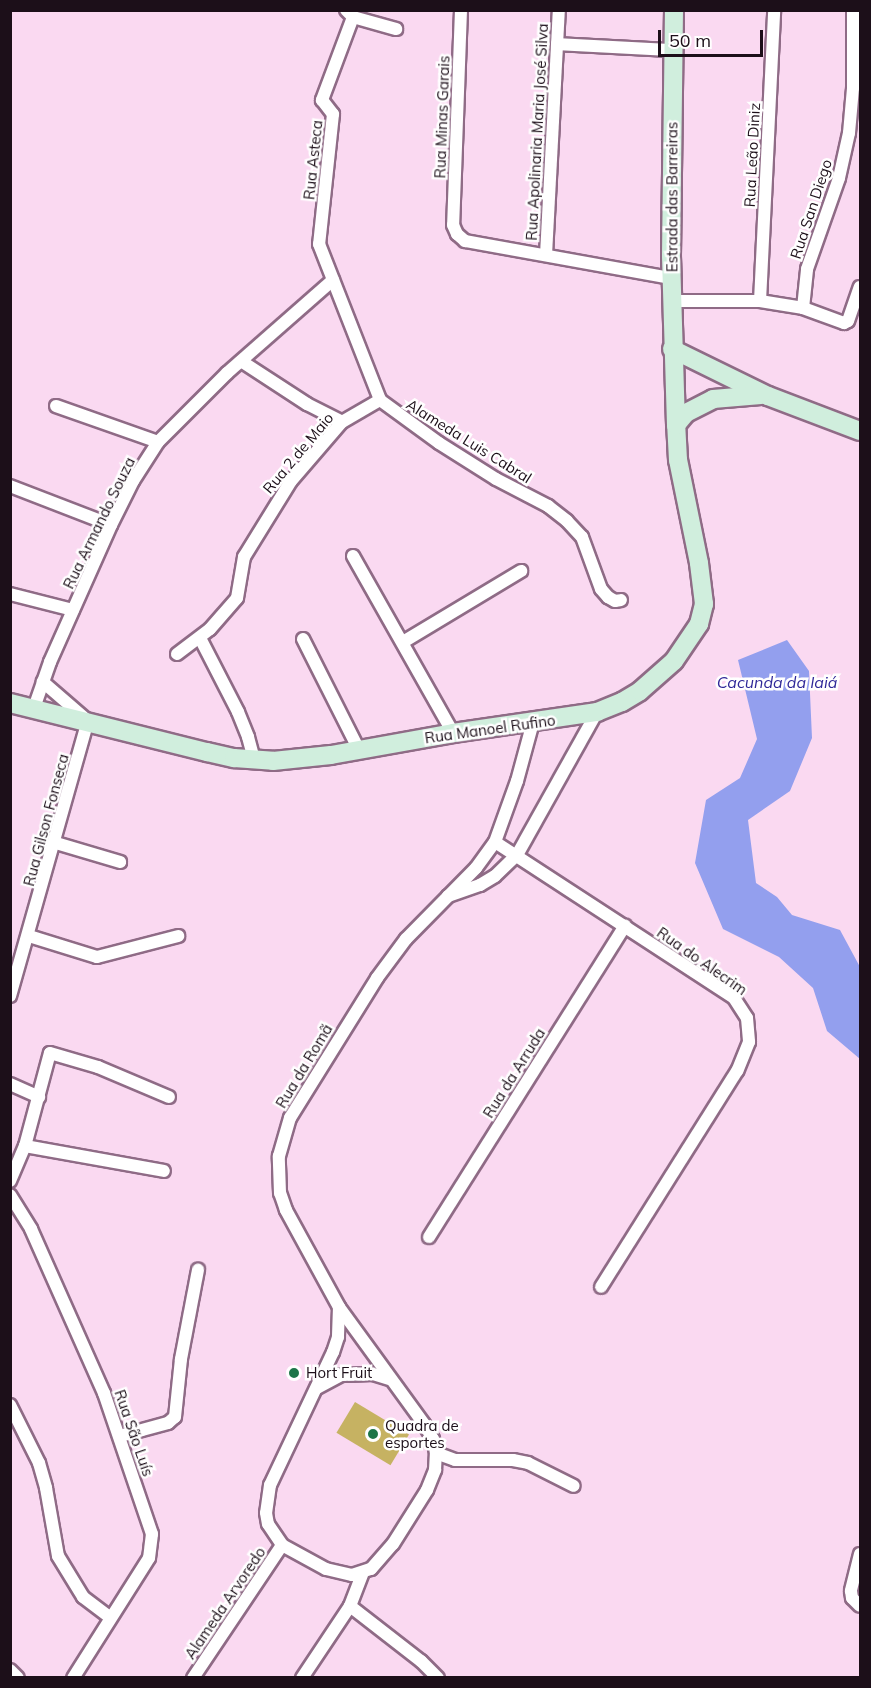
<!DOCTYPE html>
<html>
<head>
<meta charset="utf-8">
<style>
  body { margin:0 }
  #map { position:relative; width:871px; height:1688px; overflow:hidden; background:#fad9f1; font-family:Mulish,sans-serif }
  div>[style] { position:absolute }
  .green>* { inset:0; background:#c6b262; transform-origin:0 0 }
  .water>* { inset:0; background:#939fee }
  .roads { filter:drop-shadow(2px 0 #8f6b86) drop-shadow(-2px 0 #8f6b86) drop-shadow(0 2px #8f6b86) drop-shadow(0 -2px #8f6b86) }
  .minor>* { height:12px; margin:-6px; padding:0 6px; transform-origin:6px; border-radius:6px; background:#fff }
  .secondary>* { height:18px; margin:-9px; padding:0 9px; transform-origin:9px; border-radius:9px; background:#d0eedd }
  .dots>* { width:16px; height:16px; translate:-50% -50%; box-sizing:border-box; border:3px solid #fff; border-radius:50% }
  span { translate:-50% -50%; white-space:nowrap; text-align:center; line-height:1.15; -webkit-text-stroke:5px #fff; paint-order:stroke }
  .street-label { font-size:15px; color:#1c0f19 }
  .poi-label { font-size:15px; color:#1c0f19 }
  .left { translate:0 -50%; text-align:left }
  .water-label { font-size:16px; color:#2f2898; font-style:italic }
  .frame { position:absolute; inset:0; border:12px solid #1c0f19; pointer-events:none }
  .scale { position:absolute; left:658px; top:30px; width:105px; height:27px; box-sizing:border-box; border:3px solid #1c0f19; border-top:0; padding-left:8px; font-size:18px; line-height:21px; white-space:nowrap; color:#1c0f19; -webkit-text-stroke:4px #fff; paint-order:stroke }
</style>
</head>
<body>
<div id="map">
  <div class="green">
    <div style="left:355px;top:1402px;width:63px;height:36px;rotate:31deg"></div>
  </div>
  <div class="water">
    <div style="clip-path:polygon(787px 640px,809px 671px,812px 738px,790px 791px,748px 820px,756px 883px,777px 897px,792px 915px,840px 930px,860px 967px,860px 1059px,827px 1031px,813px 988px,779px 957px,723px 929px,695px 863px,706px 800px,740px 778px,757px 739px,738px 660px)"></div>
  </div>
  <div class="roads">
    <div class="minor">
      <div style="left:346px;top:10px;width:10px;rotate:45deg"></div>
      <div style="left:353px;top:17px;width:45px;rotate:15.6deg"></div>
      <div style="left:461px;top:10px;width:215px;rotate:92.1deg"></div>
      <div style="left:453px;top:225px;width:10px;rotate:66deg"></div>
      <div style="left:457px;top:234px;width:11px;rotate:41deg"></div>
      <div style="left:465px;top:241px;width:209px;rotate:10.2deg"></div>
      <div style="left:353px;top:17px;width:89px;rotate:110.5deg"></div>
      <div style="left:322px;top:100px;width:18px;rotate:52deg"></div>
      <div style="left:333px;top:114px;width:131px;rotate:96.1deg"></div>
      <div style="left:319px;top:244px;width:168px;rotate:68.6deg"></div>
      <div style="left:380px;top:400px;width:73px;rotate:36.1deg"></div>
      <div style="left:439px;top:443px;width:67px;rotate:32.3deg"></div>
      <div style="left:496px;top:479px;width:59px;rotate:27.4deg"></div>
      <div style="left:548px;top:506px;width:24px;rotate:38deg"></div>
      <div style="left:567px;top:521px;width:22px;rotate:47deg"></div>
      <div style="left:582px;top:537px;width:55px;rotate:69.9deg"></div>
      <div style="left:601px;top:589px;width:11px;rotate:49deg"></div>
      <div style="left:608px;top:597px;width:8px;rotate:30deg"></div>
      <div style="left:615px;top:601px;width:6px;rotate:-9deg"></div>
      <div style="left:557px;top:44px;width:116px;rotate:3deg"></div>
      <div style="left:546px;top:255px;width:245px;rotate:-87deg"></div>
      <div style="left:672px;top:301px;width:88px"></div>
      <div style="left:760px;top:301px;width:44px;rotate:9.2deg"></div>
      <div style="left:803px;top:308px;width:44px;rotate:20.1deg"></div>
      <div style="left:844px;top:323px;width:4px;rotate:-27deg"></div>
      <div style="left:848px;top:321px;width:36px;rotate:-71deg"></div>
      <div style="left:760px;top:301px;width:291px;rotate:-87.2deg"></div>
      <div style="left:803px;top:308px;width:39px;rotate:-84deg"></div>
      <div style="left:807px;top:269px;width:96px;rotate:-70.6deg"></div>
      <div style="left:839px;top:178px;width:46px;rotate:-77.5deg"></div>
      <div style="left:849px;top:133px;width:45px;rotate:-84.9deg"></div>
      <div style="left:853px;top:88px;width:78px;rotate:-90deg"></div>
      <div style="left:241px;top:361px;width:79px;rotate:33.1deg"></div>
      <div style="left:307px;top:404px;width:39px;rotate:27deg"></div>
      <div style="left:56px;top:406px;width:108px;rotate:19.4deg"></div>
      <div style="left:10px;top:486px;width:108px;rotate:21.1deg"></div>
      <div style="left:353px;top:556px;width:203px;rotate:60.5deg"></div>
      <div style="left:10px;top:594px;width:65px;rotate:14.3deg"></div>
      <div style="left:200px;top:638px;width:83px;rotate:62.8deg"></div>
      <div style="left:238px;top:712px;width:27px;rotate:68deg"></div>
      <div style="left:248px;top:737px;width:24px;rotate:75deg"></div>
      <div style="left:303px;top:639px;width:124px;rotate:63.2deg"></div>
      <div style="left:403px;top:642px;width:138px;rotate:-31deg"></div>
      <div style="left:177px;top:654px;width:41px;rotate:-37.1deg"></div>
      <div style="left:210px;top:629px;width:41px;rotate:-48.9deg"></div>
      <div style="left:237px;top:598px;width:42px;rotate:-80.3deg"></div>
      <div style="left:244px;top:557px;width:89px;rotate:-58.3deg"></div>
      <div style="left:291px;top:481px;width:78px;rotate:-49.2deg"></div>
      <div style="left:342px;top:422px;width:44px;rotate:-30.1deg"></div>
      <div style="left:34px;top:708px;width:49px;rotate:-70.8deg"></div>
      <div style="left:50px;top:662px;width:150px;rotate:-66deg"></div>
      <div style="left:111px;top:525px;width:49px;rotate:-63.4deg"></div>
      <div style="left:133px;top:481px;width:46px;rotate:-57.3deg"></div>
      <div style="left:158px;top:442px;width:98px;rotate:-45deg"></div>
      <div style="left:227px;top:373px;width:141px;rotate:-41.3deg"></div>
      <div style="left:495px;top:842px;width:285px;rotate:33.1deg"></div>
      <div style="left:734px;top:998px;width:24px;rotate:57deg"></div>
      <div style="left:747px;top:1018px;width:24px;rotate:85deg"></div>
      <div style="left:749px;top:1042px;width:31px;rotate:112deg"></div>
      <div style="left:737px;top:1071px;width:255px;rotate:122.2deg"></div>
      <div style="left:56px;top:843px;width:67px;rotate:16.5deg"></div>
      <div style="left:448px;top:896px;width:34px;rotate:-19deg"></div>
      <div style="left:480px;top:885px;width:17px;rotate:-31deg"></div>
      <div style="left:495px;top:876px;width:30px;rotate:-44deg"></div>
      <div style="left:517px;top:855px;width:164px;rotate:-60.8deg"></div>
      <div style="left:29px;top:936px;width:71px;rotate:17.2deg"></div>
      <div style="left:97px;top:957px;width:84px;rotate:-14.5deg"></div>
      <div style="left:10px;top:996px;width:286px;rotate:-74.2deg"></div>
      <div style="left:88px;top:721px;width:60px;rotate:-139.1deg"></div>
      <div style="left:10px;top:1084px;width:32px;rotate:24deg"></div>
      <div style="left:25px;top:1146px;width:141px;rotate:10.2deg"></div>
      <div style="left:10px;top:1181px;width:38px;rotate:-67deg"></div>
      <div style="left:25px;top:1146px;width:96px;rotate:-75deg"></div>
      <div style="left:50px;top:1053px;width:50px;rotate:16.3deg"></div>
      <div style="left:98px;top:1067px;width:77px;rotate:22.9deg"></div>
      <div style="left:10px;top:1195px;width:40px;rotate:58deg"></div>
      <div style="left:31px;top:1229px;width:180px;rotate:66deg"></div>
      <div style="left:104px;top:1393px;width:149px;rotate:71.2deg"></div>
      <div style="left:152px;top:1534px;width:24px;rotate:97deg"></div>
      <div style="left:149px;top:1558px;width:142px;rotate:122.3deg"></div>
      <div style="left:429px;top:1237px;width:368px;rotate:-57.8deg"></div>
      <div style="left:339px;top:1307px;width:30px;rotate:92deg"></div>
      <div style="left:338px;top:1337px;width:16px;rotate:108deg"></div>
      <div style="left:333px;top:1352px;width:147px;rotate:115.3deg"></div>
      <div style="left:270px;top:1485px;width:28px;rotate:98deg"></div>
      <div style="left:266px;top:1513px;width:11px;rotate:80deg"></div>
      <div style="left:268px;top:1524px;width:25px;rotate:56deg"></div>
      <div style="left:282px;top:1545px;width:50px;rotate:28.6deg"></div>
      <div style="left:326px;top:1569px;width:27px;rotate:13deg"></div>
      <div style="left:352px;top:1575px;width:20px;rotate:-18deg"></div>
      <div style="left:371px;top:1569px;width:33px;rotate:-49deg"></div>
      <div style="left:393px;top:1544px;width:64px;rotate:-57.8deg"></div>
      <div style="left:427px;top:1490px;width:22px;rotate:-68deg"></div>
      <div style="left:435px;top:1470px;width:17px;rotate:-87deg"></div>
      <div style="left:436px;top:1453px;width:14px;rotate:-102deg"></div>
      <div style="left:433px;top:1439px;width:17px;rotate:-121deg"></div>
      <div style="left:424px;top:1424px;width:145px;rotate:-126deg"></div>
      <div style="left:339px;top:1307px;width:111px;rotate:-118.7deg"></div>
      <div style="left:286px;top:1210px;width:18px;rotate:-109deg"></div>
      <div style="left:280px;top:1193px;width:37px;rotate:-92deg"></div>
      <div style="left:279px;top:1156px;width:40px;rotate:-74deg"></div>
      <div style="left:290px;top:1118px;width:165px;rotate:-58.1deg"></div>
      <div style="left:377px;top:978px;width:49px;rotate:-53.4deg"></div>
      <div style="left:406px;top:939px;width:100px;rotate:-45.4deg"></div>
      <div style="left:476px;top:868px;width:32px;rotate:-54deg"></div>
      <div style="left:495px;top:842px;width:65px;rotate:-70.2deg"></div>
      <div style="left:517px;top:781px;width:61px;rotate:-74.8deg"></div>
      <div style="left:317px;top:1388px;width:27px;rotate:-28deg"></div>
      <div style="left:341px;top:1375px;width:32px;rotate:-2deg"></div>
      <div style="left:373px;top:1374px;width:17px;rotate:17deg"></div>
      <div style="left:10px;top:1405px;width:65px;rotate:63.4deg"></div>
      <div style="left:39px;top:1463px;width:26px;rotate:74deg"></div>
      <div style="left:46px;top:1488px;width:69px;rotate:80deg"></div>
      <div style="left:58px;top:1556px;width:48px;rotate:58.6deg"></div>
      <div style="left:83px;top:1597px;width:34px;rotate:37deg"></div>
      <div style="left:120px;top:1436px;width:50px;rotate:-15.2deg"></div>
      <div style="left:168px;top:1423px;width:9px;rotate:-41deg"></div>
      <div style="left:175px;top:1417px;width:58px;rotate:-84.1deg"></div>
      <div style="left:181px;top:1359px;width:91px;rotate:-79.2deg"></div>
      <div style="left:436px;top:1453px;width:20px;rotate:20deg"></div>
      <div style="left:455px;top:1460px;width:58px"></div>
      <div style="left:513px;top:1460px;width:15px;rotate:11deg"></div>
      <div style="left:528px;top:1463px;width:51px;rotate:26.6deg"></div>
      <div style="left:860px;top:1554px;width:38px;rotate:104deg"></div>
      <div style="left:851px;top:1591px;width:7px;rotate:82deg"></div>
      <div style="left:852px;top:1598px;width:11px;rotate:45deg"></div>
      <div style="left:350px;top:1606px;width:90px;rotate:37.8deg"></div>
      <div style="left:421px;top:1661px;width:24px;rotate:45deg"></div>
      <div style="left:10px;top:1670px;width:11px;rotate:45deg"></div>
      <div style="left:193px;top:1678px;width:160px;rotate:-56.2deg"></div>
      <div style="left:302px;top:1678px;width:87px;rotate:-56.3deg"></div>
      <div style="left:350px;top:1606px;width:34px;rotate:-69deg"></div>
    </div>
    <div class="secondary">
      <div style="left:672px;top:349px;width:107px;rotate:26.1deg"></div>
      <div style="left:768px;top:396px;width:98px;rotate:20.8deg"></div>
      <div style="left:676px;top:425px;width:16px;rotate:-50deg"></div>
      <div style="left:686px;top:413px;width:30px;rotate:-27deg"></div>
      <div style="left:713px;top:399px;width:48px;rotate:-4.8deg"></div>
      <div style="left:10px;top:703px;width:203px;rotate:14deg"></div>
      <div style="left:207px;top:752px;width:28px;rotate:13deg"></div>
      <div style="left:234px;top:758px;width:39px;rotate:4deg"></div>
      <div style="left:273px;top:761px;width:58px;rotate:-5.9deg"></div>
      <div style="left:331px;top:755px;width:124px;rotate:-10.2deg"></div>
      <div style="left:453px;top:733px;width:146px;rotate:-8.3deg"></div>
      <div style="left:597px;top:712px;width:27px;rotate:-22deg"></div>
      <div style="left:622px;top:702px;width:21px;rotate:-31deg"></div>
      <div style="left:640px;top:691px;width:45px;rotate:-41.4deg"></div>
      <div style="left:674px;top:661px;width:45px;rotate:-56deg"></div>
      <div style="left:699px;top:624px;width:21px;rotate:-76deg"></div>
      <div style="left:704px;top:604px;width:41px;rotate:-97deg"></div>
      <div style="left:699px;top:563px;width:105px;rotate:-101.5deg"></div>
      <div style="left:678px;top:460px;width:35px;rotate:-93deg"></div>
      <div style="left:676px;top:425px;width:170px;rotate:-91.7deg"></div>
      <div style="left:671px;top:255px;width:245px;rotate:-89.3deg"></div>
    </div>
  </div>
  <div class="dots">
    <div style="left:294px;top:1373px;background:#1d7548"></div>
    <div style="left:373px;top:1434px;background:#1d7548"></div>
  </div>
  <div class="street-label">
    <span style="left:442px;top:117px;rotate:-88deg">Rua Minas Garais</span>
    <span style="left:537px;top:132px;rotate:-87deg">Rua Apolinaria Maria José Silva</span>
    <span style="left:752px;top:155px;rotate:-87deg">Rua Leão Diniz</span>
    <span style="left:313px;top:160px;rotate:-84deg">Rua Asteca</span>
    <span style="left:672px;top:197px;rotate:-90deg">Estrada das Barreiras</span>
    <span style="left:811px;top:209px;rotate:-72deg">Rua San Diego</span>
    <span style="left:469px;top:441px;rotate:32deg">Alameda Luis Cabral</span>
    <span style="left:298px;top:453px;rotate:-50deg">Rua 2 de Maio</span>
    <span style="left:99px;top:523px;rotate:-64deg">Rua Armando Souza</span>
    <span style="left:490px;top:729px;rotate:-8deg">Rua Manoel Rufino</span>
    <span style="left:46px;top:820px;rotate:-75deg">Rua Gilson Fonseca</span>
    <span style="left:702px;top:961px;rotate:35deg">Rua do Alecrim</span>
    <span style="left:304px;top:1066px;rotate:-59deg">Rua da Romã</span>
    <span style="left:514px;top:1073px;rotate:-58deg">Rua da Arruda</span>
    <span style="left:134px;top:1433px;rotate:71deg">Rua São Luís</span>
    <span style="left:225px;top:1603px;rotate:-56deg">Alameda Arvoredo</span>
  </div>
  <div class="poi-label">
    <span class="left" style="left:306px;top:1373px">Hort Fruit</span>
    <span class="left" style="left:385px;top:1434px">Quadra de<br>esportes</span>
  </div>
  <div class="water-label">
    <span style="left:777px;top:682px">Cacunda da Iaiá</span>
  </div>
  <div class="frame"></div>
  <div class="scale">50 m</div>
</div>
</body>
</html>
